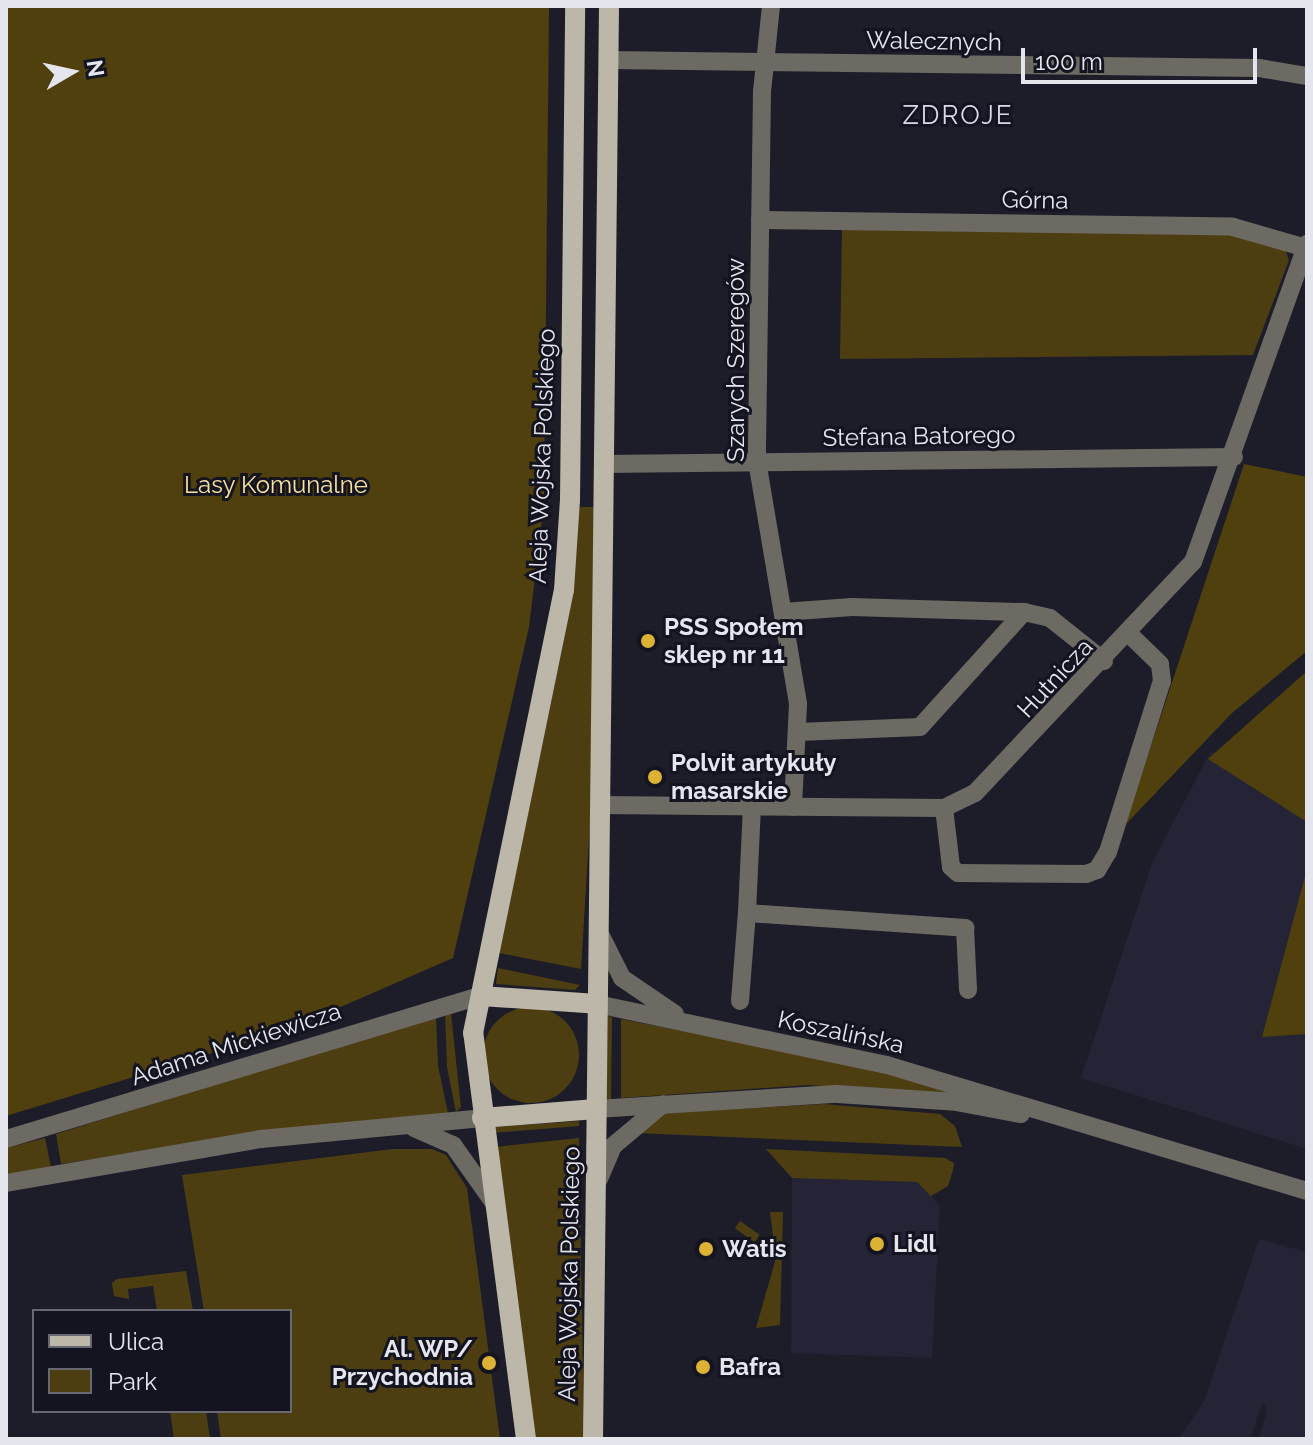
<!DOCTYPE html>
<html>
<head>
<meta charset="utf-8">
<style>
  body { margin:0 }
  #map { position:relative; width:1313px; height:1445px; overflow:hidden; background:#1d1d29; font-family:Raleway,sans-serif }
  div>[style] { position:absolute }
  .built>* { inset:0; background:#242436 }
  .green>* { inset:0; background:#4d3e11; transform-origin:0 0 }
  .round { border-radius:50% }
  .forest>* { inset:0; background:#50400d }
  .minor>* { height:18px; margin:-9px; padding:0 9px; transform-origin:9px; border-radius:9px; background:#6c6a63 }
  .major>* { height:20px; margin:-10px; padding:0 10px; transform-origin:10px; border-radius:10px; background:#bcb7a8 }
  .dots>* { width:22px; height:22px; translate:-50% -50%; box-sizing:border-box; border:4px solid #141420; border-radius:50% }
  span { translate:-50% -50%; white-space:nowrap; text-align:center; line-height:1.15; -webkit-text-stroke:6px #141420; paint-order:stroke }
  .street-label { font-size:24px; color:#e5e5ee }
  .park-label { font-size:24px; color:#f9e09e }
  .poi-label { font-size:24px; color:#e5e5ee; font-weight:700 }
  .left { translate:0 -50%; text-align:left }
  .right { translate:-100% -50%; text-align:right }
  .neighbourhood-label { font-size:26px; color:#d8d9ea; letter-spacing:2px }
  .frame { position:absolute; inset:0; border:8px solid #e5e5ee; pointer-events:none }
  .legend { position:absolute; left:32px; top:1309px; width:260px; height:104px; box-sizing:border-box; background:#141420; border:2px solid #686872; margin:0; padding:10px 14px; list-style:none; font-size:24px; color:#e5e5ee }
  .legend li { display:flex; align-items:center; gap:16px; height:40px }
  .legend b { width:40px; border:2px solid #686872 }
  .north { position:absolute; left:32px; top:32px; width:80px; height:80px; -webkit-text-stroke:6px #141420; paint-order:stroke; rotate:81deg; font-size:22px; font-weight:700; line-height:32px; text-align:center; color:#e5e5ee }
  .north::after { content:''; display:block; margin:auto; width:28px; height:36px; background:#e5e5ee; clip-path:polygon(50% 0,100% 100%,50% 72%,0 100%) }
  .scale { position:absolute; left:1021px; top:48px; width:236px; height:36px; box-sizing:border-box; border:4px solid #e5e5ee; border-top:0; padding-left:10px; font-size:24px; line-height:28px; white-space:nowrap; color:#e5e5ee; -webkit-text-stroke:6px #141420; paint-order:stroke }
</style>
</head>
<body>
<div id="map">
  <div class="built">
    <div style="clip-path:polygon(1211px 751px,1307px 816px,1307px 1149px,1081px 1078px,1153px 861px)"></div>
    <div style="clip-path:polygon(792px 1178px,918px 1182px,940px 1206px,932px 1358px,791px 1353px)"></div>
    <div style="clip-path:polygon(1259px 1239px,1307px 1252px,1307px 1439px,1259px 1438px,1267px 1411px,1263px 1402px,1250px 1439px,1179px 1439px,1204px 1401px)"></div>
  </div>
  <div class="green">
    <div style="clip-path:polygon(842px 229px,1239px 235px,1285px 249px,1289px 260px,1253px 355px,840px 359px)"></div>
    <div style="clip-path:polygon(578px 507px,595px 507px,591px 806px,581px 969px,499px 953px,565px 635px)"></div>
    <div style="clip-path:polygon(498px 968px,580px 985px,575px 990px,496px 984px)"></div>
    <div class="round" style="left:483px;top:1007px;width:96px;height:96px"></div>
    <div style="clip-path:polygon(445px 1012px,451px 1014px,461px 1107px,456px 1112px,447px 1067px)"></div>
    <div style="clip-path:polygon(436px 1016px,438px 1066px,448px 1113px,283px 1129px,61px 1164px,56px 1134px)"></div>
    <div style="clip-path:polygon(608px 1016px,612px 1017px,611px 1100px,606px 1100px)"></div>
    <div style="clip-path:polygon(621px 1019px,871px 1068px,979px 1097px,808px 1085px,621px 1098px)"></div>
    <div style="clip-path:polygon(824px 1104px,940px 1114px,955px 1126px,962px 1147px,636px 1133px,665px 1113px)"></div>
    <div style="clip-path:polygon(579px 1121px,579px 1126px,492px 1133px,493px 1127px)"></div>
    <div style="clip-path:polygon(45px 1138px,51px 1167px,6px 1175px,6px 1148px)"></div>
    <div style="clip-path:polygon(579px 1138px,584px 1439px,535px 1439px,495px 1147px)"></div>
    <div style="clip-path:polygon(393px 1149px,432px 1149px,446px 1155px,467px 1188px,500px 1439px,221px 1439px,217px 1411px,290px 1411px,290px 1311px,204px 1311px,182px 1175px)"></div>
    <div style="clip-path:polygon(766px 1149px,945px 1158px,954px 1163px,953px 1170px,948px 1186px,931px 1196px,917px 1182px,792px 1178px)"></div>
    <div style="clip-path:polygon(770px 1212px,783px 1212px,780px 1325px,756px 1328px,776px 1258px)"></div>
    <div style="left:740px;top:1221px;width:24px;height:9px;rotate:35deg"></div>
    <div style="clip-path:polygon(186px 1271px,193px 1311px,157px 1311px,153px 1286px,128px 1289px,129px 1299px,114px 1296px,112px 1283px,117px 1279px)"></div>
    <div style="clip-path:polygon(170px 1411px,206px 1411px,210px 1439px,174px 1439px)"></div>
  </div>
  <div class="forest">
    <div style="clip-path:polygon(6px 6px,549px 6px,549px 11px,544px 503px,529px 627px,453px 958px,290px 1029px,6px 1116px)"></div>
    <div style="clip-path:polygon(1244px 464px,1307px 477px,1307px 651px,1232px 713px,1125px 825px)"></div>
    <div style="clip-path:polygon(1307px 671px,1307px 822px,1208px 759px)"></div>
    <div style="clip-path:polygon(1307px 869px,1307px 1034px,1262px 1037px)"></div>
  </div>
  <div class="minor">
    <div style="left:771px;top:6px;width:85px;rotate:96deg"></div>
    <div style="left:762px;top:91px;width:370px;rotate:90.8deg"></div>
    <div style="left:757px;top:461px;width:246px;rotate:80.4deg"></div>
    <div style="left:798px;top:704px;width:103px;rotate:92.8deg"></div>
    <div style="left:608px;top:60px;width:651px;rotate:0.7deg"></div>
    <div style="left:1259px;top:68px;width:49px;rotate:9.5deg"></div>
    <div style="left:760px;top:220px;width:473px;rotate:0.8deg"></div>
    <div style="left:1233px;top:227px;width:76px;rotate:16deg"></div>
    <div style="left:604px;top:464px;width:630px;rotate:-0.64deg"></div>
    <div style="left:783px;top:612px;width:69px;rotate:-4.1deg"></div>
    <div style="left:852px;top:607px;width:172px;rotate:1.7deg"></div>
    <div style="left:1024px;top:612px;width:27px;rotate:13deg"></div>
    <div style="left:1050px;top:618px;width:69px;rotate:38.5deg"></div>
    <div style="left:798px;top:732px;width:122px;rotate:-2.3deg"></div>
    <div style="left:920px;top:727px;width:155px;rotate:-47.9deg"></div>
    <div style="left:600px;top:805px;width:344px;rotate:0.5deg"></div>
    <div style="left:944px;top:808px;width:34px;rotate:-26deg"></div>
    <div style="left:975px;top:793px;width:318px;rotate:-46.7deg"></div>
    <div style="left:1193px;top:562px;width:338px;rotate:-70.3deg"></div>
    <div style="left:752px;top:806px;width:107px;rotate:92.7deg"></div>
    <div style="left:747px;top:913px;width:219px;rotate:3.9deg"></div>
    <div style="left:965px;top:928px;width:62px;rotate:87.2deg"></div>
    <div style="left:944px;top:808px;width:59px;rotate:83.2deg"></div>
    <div style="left:951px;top:867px;width:9px;rotate:41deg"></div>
    <div style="left:958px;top:873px;width:128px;rotate:0.4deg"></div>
    <div style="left:1086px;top:874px;width:12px;rotate:-20deg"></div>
    <div style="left:1097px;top:870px;width:21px;rotate:-59deg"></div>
    <div style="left:1108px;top:852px;width:179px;rotate:-72.5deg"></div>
    <div style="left:1162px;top:681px;width:17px;rotate:-97deg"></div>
    <div style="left:1160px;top:664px;width:43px;rotate:-135.9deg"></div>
    <div style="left:600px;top:934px;width:49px;rotate:63.4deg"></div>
    <div style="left:622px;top:978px;width:64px;rotate:34.2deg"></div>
    <div style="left:740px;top:1001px;width:88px;rotate:-85.5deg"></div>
    <div style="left:597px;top:1004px;width:296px;rotate:11.9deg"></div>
    <div style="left:887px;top:1065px;width:438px;rotate:16.7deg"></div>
    <div style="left:596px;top:1109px;width:241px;rotate:-3.6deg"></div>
    <div style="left:837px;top:1094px;width:119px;rotate:3.8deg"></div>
    <div style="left:956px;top:1102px;width:66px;rotate:10.5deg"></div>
    <div style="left:414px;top:1128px;width:43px;rotate:23.6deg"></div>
    <div style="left:453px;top:1145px;width:71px;rotate:54.7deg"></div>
    <div style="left:6px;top:1139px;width:496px;rotate:-16.8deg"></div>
    <div style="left:599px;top:1179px;width:36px;rotate:-67deg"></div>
    <div style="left:613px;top:1146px;width:65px;rotate:-40deg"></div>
    <div style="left:6px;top:1183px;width:259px;rotate:-9.8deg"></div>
    <div style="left:261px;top:1139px;width:222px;rotate:-5.4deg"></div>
  </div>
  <div class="major">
    <div style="left:481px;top:996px;width:116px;rotate:3.9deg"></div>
    <div style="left:482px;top:1118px;width:114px;rotate:-4.5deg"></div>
    <div style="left:526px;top:1439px;width:409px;rotate:-97.4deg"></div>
    <div style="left:473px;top:1033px;width:452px;rotate:-78.4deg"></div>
    <div style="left:564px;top:590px;width:90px;rotate:-86.2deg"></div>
    <div style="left:570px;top:500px;width:494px;rotate:-89.4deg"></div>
    <div style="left:593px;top:1439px;width:1433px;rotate:-89.36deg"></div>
  </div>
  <div class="dots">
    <div style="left:648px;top:641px;background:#dbb233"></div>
    <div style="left:655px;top:777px;background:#dbb233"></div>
    <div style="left:877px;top:1244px;background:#dbb233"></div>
    <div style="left:706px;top:1249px;background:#dbb233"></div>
    <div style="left:489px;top:1363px;background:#dbb233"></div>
    <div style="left:703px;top:1367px;background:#dbb233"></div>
  </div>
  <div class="street-label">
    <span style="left:934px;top:41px;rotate:1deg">Walecznych</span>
    <span style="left:1035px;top:200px;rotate:1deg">Górna</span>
    <span style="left:736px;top:360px;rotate:-90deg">Szarych Szeregów</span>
    <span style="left:919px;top:436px;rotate:-1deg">Stefana Batorego</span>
    <span style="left:542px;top:456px;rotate:-88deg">Aleja Wojska Polskiego</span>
    <span style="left:1055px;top:678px;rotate:-47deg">Hutnicza</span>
    <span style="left:841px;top:1032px;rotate:12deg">Koszalińska</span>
    <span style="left:236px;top:1044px;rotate:-18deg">Adama Mickiewicza</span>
    <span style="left:569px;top:1274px;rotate:-89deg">Aleja Wojska Polskiego</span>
  </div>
  <div class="park-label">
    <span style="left:276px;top:485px">Lasy Komunalne</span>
  </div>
  <div class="poi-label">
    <span class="left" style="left:664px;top:641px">PSS Społem<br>sklep nr 11</span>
    <span class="left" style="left:671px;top:777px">Polvit artykuły<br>masarskie</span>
    <span class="left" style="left:893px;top:1244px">Lidl</span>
    <span class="left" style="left:722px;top:1249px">Watis</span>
    <span class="right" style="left:473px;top:1363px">Al. WP/<br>Przychodnia</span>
    <span class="left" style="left:719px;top:1367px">Bafra</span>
  </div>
  <div class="neighbourhood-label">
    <span style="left:958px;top:116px">ZDROJE</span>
  </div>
  <div class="frame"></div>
  <ul class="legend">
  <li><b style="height:10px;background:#bcb7a8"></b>Ulica</li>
  <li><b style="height:22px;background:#4d3e11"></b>Park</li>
  </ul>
  <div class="north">N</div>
  <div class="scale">100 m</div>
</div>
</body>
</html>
